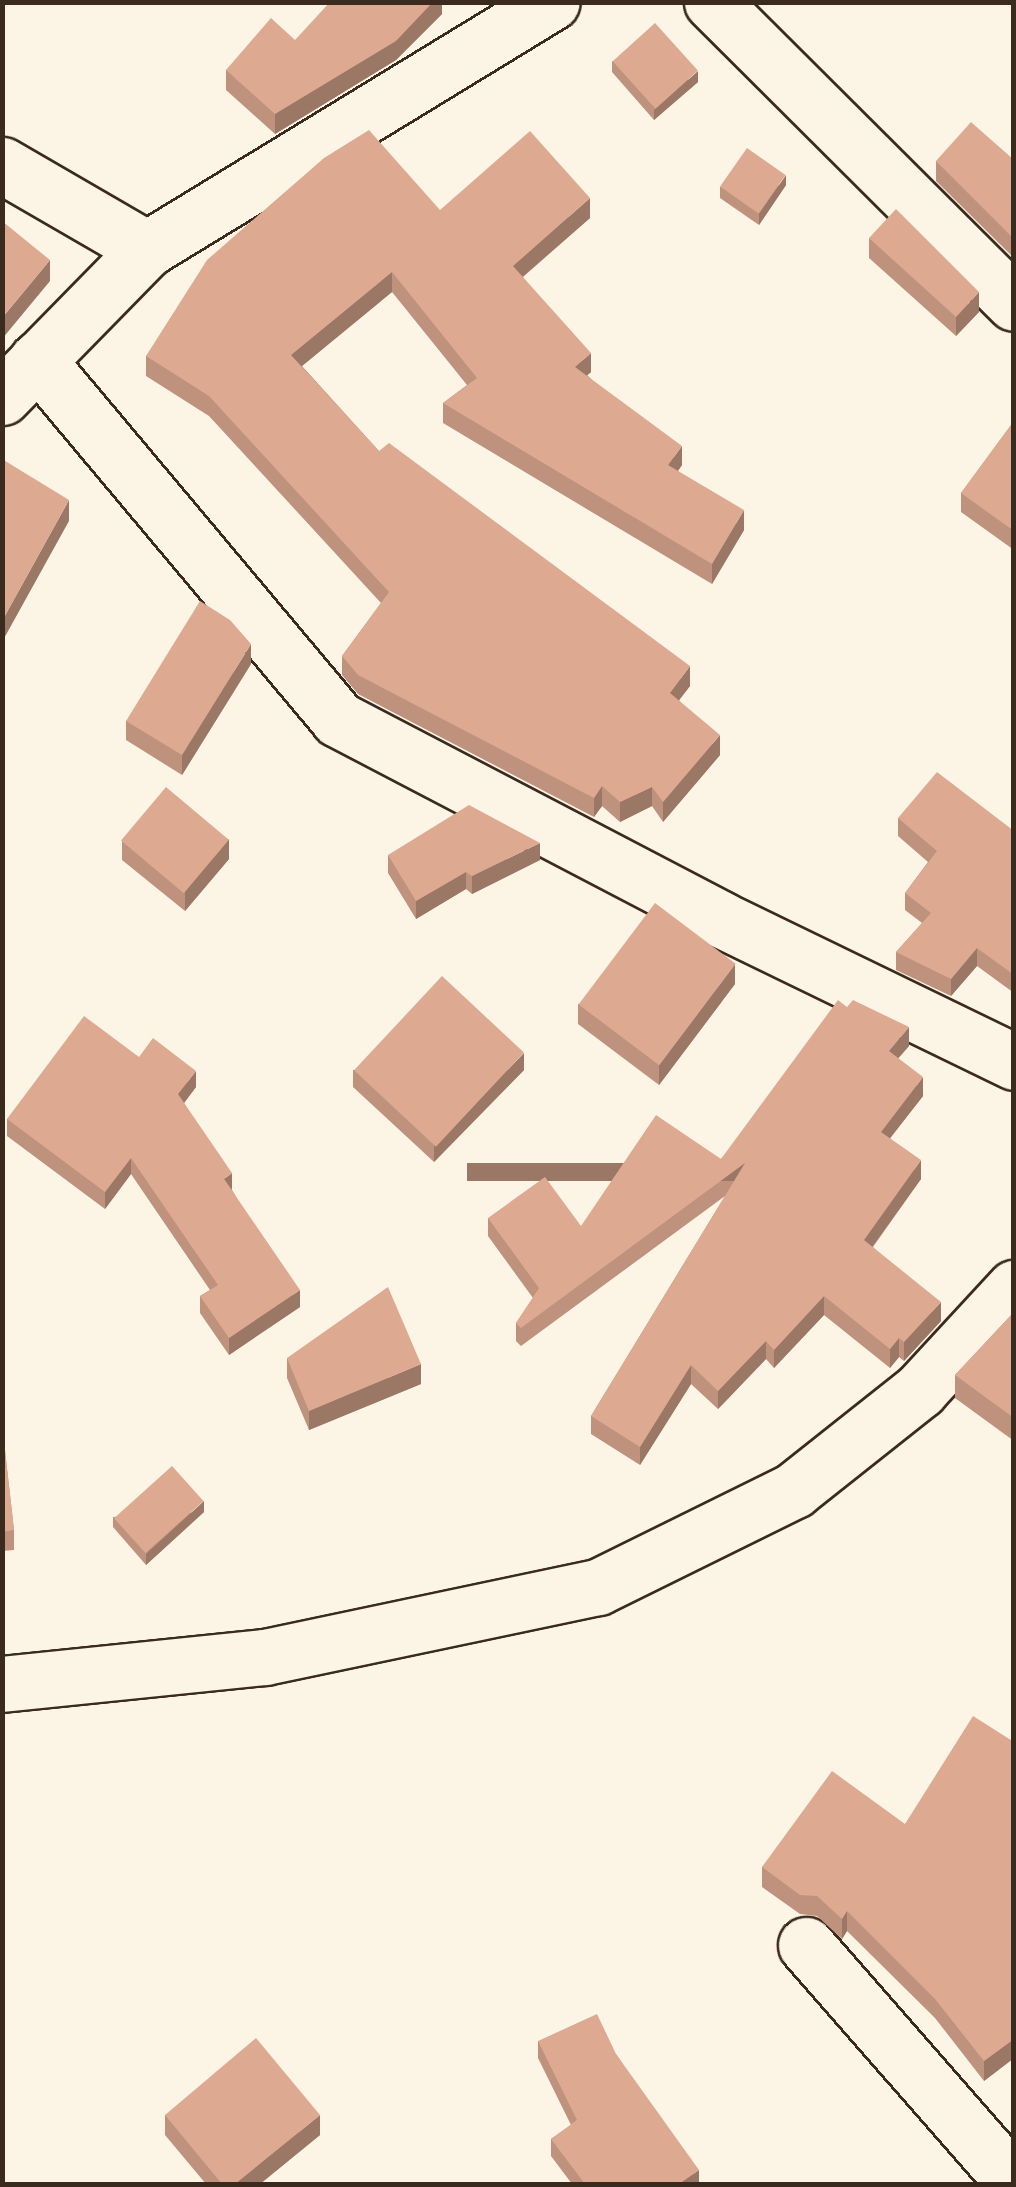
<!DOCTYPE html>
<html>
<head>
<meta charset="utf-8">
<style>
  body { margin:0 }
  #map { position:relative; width:1016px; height:2187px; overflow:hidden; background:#fcf5e5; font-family:Dekko,sans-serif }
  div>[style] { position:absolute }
  .roads { filter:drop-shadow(2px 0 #3b2a1e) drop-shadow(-2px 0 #3b2a1e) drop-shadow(0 2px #3b2a1e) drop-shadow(0 -2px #3b2a1e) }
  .minor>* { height:55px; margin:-27.5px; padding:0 27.5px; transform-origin:27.5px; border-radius:27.5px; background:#fcf5e5 }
  .wall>* { inset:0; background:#be927d }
  .shaded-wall>* { inset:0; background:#9b7766; transform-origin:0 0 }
  .building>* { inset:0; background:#ddaa91; transform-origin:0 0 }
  span { translate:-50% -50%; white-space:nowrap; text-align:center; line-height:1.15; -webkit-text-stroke:8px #fcf5e5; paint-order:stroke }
  .frame { position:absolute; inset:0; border:5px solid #3b2a1e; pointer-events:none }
</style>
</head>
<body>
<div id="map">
  <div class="roads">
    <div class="minor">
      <div style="left:712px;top:2px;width:426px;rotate:44.9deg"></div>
      <div style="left:2px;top:165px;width:168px;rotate:30.1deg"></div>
      <div style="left:37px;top:360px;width:468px;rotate:50deg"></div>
      <div style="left:338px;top:719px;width:431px;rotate:27.6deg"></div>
      <div style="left:720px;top:919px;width:327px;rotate:25.9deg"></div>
      <div style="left:2px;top:397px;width:207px;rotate:-45.6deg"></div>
      <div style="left:147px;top:249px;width:474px;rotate:-31.4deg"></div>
      <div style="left:2px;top:1684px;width:264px;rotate:-5.9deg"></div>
      <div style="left:265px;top:1657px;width:340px;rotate:-11.9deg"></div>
      <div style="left:598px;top:1587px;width:219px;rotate:-26.3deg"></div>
      <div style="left:794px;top:1490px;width:161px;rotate:-38.4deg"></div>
      <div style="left:920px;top:1390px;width:139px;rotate:-47.3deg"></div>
      <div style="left:806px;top:1945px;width:316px;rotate:48.8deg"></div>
    </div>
  </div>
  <div class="wall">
    <div style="clip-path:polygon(442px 2px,442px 14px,396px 60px,275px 134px,226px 90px,226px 70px,295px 40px)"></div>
    <div style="clip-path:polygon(612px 61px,698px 82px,654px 120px,612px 72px)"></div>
    <div style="clip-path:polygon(1014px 160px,1014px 258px,936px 181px,936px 161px)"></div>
    <div style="clip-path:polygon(786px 185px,759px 225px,720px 198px,720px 187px)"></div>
    <div style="clip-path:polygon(440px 210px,590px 218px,523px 277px,591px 372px,587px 375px,682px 465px,678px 471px,744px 530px,712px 584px,443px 423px,443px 403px,467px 385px,392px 292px,302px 366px,379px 451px,690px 686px,679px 700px,720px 755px,663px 822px,652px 806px,620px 822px,602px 806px,594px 817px,358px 694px,342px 675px,342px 656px,381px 603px,209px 416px,146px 376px,146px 356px)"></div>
    <div style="clip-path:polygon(869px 238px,979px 312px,956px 336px,869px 258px)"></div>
    <div style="clip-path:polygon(1014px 421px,1014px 550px,961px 512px,961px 493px)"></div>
    <div style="clip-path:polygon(251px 664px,182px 775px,126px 740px,126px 721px)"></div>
    <div style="clip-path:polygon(898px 818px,1014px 831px,1014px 993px,977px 966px,951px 996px,896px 970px,896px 952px,922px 923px,905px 910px,905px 893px,928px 862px,898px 836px)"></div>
    <div style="clip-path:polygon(122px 841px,229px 859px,185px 911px,122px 860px)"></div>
    <div style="clip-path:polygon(388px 855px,540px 860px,472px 894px,466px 889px,416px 919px,388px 873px)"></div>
    <div style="clip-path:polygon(735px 984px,659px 1085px,578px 1024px,578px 1004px)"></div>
    <div style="clip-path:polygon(847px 1007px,909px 1046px,898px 1058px,923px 1096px,890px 1138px,921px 1179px,873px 1247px,941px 1321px,904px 1361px,899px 1357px,890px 1368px,824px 1315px,774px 1368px,766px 1359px,718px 1409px,691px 1384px,640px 1465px,591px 1434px,591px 1416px,725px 1196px,521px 1346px,516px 1341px,516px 1323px,533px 1298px,488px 1236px,488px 1218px,581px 1226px,721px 1159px)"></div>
    <div style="clip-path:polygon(139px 1057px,196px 1087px,184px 1103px,232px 1190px,300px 1307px,229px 1355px,200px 1313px,200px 1296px,210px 1290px,131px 1174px,105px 1209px,7px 1136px,7px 1119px)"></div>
    <div style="clip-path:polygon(353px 1070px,524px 1070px,434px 1162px,353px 1087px)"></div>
    <div style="clip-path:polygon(1014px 1312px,1014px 1441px,955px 1398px,955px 1375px)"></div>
    <div style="clip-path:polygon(287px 1358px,421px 1384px,309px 1430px,287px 1378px)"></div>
    <div style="clip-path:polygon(2px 1424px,14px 1530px,14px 1550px,2px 1551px)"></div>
    <div style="clip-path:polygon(204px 1512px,146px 1565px,113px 1527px,113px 1517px)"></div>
    <div style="clip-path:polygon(1014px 1742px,1014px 2058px,984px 2081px,935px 2018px,847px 1931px,842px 1939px,817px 1916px,800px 1914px,762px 1887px,762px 1867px,905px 1824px)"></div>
    <div style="clip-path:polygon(538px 2041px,616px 2054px,699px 2184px,572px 2184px,551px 2156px,551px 2139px,571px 2125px,538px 2058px)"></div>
    <div style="clip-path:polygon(165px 2115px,320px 2135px,260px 2184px,206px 2184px,165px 2135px)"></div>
  </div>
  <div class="shaded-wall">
    <div style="clip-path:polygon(433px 2px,442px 2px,442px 14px,396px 60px,275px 134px,275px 114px)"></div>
    <div style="clip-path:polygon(698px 71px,698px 82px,654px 120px,654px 110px)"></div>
    <div style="clip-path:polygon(786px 175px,786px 185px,759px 225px,759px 214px)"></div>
    <div style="clip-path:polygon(590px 198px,590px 218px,513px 285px,513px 266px)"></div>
    <div style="clip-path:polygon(50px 260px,50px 281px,2px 339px,2px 318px)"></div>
    <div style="clip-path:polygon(392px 272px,392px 292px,291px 375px,291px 355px)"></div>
    <div style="clip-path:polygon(979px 292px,979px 312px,956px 336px,956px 317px)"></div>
    <div style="clip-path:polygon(591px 353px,591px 372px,575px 386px,575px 367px)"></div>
    <div style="clip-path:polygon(682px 446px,682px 465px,668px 484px,668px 465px)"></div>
    <div style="clip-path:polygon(69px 500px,69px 521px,2px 642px,2px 621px)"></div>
    <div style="clip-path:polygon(744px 510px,744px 530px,712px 584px,712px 564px)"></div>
    <div style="clip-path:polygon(251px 644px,251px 664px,182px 775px,182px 755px)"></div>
    <div style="clip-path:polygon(690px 666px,690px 686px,670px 712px,670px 693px)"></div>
    <div style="clip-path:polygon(720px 735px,720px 755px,663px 822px,663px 802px)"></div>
    <div style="clip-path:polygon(602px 786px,602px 806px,594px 817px,594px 798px)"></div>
    <div style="clip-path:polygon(652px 787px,652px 806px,620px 822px,620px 802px)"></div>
    <div style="clip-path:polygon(229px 839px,229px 859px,185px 911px,185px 891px)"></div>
    <div style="clip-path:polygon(540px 843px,540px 860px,472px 894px,472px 876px)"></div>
    <div style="clip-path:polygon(466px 872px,466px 889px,416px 919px,416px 901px)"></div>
    <div style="clip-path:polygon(977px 948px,977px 966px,951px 996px,951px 979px)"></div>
    <div style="clip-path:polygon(735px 964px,735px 984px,659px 1085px,659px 1065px)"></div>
    <div style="clip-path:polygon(909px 1027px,909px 1046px,889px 1069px,889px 1051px)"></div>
    <div style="clip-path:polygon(524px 1053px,524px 1070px,434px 1162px,434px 1146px)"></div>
    <div style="clip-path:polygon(196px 1071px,196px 1087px,178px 1111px,178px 1094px)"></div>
    <div style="clip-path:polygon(923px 1077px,923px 1096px,881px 1150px,881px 1132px)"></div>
    <div style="clip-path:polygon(131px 1158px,131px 1174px,105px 1209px,105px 1192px)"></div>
    <div style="clip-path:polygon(921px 1160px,921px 1179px,864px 1258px,864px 1240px)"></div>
    <div style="left:745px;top:1163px;width:18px;height:278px;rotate:90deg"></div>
    <div style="clip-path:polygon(232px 1173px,232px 1190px,224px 1179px)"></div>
    <div style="clip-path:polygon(300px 1290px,300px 1307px,229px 1355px,229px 1338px)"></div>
    <div style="clip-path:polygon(824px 1296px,824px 1315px,774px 1368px,774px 1350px)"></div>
    <div style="clip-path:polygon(941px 1302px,941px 1321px,904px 1361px,904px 1342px)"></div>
    <div style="clip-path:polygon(899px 1338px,899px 1357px,890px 1368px,890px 1349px)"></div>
    <div style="clip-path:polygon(766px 1341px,766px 1359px,718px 1409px,718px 1391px)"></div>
    <div style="clip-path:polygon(421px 1364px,421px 1384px,309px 1430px,309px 1411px)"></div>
    <div style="clip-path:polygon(691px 1365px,691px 1384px,640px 1465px,640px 1447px)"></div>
    <div style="clip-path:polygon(204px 1501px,204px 1512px,146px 1565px,146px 1554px)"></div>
    <div style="clip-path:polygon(847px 1911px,847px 1931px,842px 1939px,842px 1919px)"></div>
    <div style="clip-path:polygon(1014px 2039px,1014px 2058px,984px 2081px,984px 2061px)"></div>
    <div style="clip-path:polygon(320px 2115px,320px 2135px,260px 2184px,235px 2184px)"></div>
    <div style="clip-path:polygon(699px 2170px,699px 2184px,679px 2184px)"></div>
  </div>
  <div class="building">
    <div style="clip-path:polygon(330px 2px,433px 2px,396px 41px,275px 114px,226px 70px,271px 18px,295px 40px)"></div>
    <div style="left:655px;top:23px;width:64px;height:57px;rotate:48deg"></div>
    <div style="clip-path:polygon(971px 122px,1014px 160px,1014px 239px,936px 161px)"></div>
    <div style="clip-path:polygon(369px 130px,440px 210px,530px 131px,590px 198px,513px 266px,591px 353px,575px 367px,682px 446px,668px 465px,744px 510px,712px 564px,443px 403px,477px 378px,392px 272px,291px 355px,379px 451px,389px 443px,690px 666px,670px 693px,720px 735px,663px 802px,652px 787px,620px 802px,602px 786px,594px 798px,358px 675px,342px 656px,389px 592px,209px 396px,146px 356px,207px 260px,324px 158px)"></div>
    <div style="left:747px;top:148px;width:47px;height:47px;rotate:35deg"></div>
    <div style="clip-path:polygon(896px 209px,979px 292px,956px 317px,869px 238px)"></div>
    <div style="clip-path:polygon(2px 221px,50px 260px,2px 318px)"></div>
    <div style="clip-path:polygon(1014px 421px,1014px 531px,961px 493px)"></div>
    <div style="clip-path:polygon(2px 459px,69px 500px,2px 621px)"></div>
    <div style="clip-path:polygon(200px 601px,230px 620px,251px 644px,182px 755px,126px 721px)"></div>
    <div style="clip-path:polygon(937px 772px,1014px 831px,1014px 975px,977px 948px,951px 979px,896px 952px,931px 913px,905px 893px,937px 851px,898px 818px)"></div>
    <div style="left:166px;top:787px;width:82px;height:70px;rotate:40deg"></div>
    <div style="clip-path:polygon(469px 805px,540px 843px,472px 876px,466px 872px,416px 901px,388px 855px)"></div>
    <div style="left:655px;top:903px;width:101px;height:127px;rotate:37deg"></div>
    <div style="left:442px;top:976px;width:112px;height:129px;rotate:43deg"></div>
    <div style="clip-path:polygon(838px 1000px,847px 1007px,853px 1000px,909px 1027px,889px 1051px,923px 1077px,881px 1132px,921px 1160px,864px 1240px,941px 1302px,904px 1342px,899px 1338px,890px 1349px,824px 1296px,774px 1350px,766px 1341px,718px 1391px,691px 1365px,640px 1447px,591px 1416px,745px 1163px,521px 1328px,516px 1323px,539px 1288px,488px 1218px,545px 1177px,581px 1226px,656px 1115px,721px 1159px)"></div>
    <div style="clip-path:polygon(84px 1016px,139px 1057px,153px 1038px,196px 1071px,178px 1094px,232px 1173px,224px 1179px,300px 1290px,229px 1338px,200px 1296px,218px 1285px,131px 1158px,105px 1192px,7px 1119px)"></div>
    <div style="clip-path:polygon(388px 1287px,421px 1364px,309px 1411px,287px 1358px)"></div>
    <div style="clip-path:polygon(1014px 1312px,1014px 1418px,955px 1375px)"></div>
    <div style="clip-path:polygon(2px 1424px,14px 1530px,2px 1532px)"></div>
    <div style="left:172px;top:1466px;width:47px;height:78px;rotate:48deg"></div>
    <div style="clip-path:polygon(973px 1716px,1014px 1742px,1014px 2039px,984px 2061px,935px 1999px,847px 1911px,842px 1919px,817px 1896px,800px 1895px,762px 1867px,832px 1771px,905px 1824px)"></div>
    <div style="clip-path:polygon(597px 2014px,616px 2054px,699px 2170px,679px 2184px,585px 2184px,551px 2139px,577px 2120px,538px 2041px)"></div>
    <div style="clip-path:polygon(256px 2038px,320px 2115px,235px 2184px,222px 2184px,165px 2115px)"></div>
  </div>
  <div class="frame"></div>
</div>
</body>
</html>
